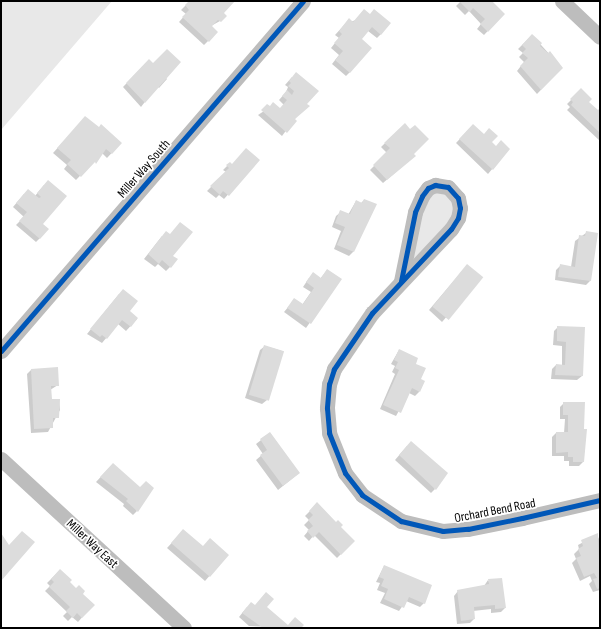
<!DOCTYPE html>
<html>
<head>
<meta charset="utf-8">
<style>
  body { margin:0 }
  #map { position:relative; width:601px; height:629px; overflow:hidden; background:#fff; font-family:"Sofia Sans Condensed",sans-serif }
  div>[style] { position:absolute }
  .green>* { inset:0; background:#e8e8e8 }
  .shadow>* { inset:0; background:#0003 }
  .building>* { inset:0; background:#dcdcdc; transform-origin:0 0 }
  .minor>* { height:15px; margin:-7.5px; padding:0 7.5px; transform-origin:7.5px; border-radius:7.5px; background:#bdbdbd }
  .cycleway>* { height:5px; margin:-2.5px; padding:0 2.5px; transform-origin:2.5px; border-radius:2.5px; background:#0057b8 }
  span { translate:-50% -50%; white-space:nowrap; text-align:center; line-height:1.15; -webkit-text-stroke:3.5px #fff; paint-order:stroke }
  .street-label { font-size:13px; color:#000 }
  .frame { position:absolute; inset:0; border:2px solid #000; pointer-events:none }
</style>
</head>
<body>
<div id="map">
  <div class="green">
    <div style="clip-path:polygon(1px 1px,112px 1px,1px 130px)"></div>
    <div style="clip-path:polygon(445px 192px,455px 206px,452px 218px,414px 260px,411px 250px,417px 220px,432px 193px)"></div>
  </div>
  <div class="shadow">
    <div style="clip-path:polygon(190px 1px,234px 1px,223px 13px,225px 16px,220px 21px,211px 26px,217px 32px,204px 45px,179px 22px,186px 14px,181px 10px)"></div>
    <div style="clip-path:polygon(461px 1px,490px 1px,504px 14px,484px 35px,477px 29px,481px 24px,469px 11px,465px 15px,456px 6px)"></div>
    <div style="clip-path:polygon(369px 15px,381px 34px,377px 38px,368px 31px,361px 39px,350px 72px,346px 76px,332px 64px,339px 55px,331px 48px,339px 38px,335px 35px,345px 24px)"></div>
    <div style="clip-path:polygon(532px 35px,562px 68px,537px 94px,517px 71px,524px 62px,519px 57px,523px 53px,518px 49px)"></div>
    <div style="clip-path:polygon(149px 60px,167px 79px,159px 88px,157px 86px,141px 107px,123px 87px)"></div>
    <div style="clip-path:polygon(292px 77px,306px 104px,282px 136px,258px 115px,270px 107px,280px 109px,284px 105px,279px 100px,286px 92px,288px 87px,285px 85px)"></div>
    <div style="clip-path:polygon(581px 90px,588px 102px,598px 111px,600px 109px,600px 141px,567px 110px,570px 107px,567px 104px)"></div>
    <div style="clip-path:polygon(82px 121px,121px 143px,107px 158px,102px 153px,76px 180px,64px 169px,67px 165px,53px 153px)"></div>
    <div style="clip-path:polygon(405px 124px,410px 160px,383px 183px,370px 170px,387px 153px,381px 147px)"></div>
    <div style="clip-path:polygon(473px 125px,496px 147px,509px 149px,488px 174px,456px 143px)"></div>
    <div style="clip-path:polygon(259px 160px,224px 199px,219px 195px,216px 198px,207px 191px,226px 172px,223px 170px,230px 163px,232px 165px)"></div>
    <div style="clip-path:polygon(44px 185px,40px 238px,36px 242px,16px 225px,24px 217px,13px 207px,24px 194px,35px 196px)"></div>
    <div style="clip-path:polygon(364px 200px,366px 222px,353px 252px,349px 256px,334px 249px,341px 231px,332px 227px,336px 216px,341px 212px,348px 215px,356px 201px,361px 203px)"></div>
    <div style="clip-path:polygon(586px 233px,590px 281px,586px 285px,555px 280px,556px 270px,561px 265px,571px 267px,575px 241px)"></div>
    <div style="clip-path:polygon(162px 236px,172px 256px,170px 267px,166px 271px,158px 264px,155px 267px,144px 259px)"></div>
    <div style="clip-path:polygon(327px 270px,340px 280px,306px 328px,284px 312px,294px 300px,302px 305px,311px 292px,303px 287px,309px 278px,320px 279px)"></div>
    <div style="clip-path:polygon(463px 270px,481px 277px,442px 322px,429px 310px)"></div>
    <div style="clip-path:polygon(119px 294px,128px 312px,137px 319px,126px 331px,118px 324px,102px 343px,87px 334px)"></div>
    <div style="clip-path:polygon(558px 327px,584px 328px,582px 376px,577px 380px,551px 379px,552px 369px,556px 365px,562px 365px,562px 346px,553px 345px,554px 331px)"></div>
    <div style="clip-path:polygon(265px 346px,282px 351px,267px 400px,262px 404px,245px 398px,260px 350px)"></div>
    <div style="clip-path:polygon(399px 350px,414px 364px,419px 392px,415px 396px,409px 393px,396px 416px,380px 409px,395px 374px,392px 372px,395px 366px,391px 364px)"></div>
    <div style="clip-path:polygon(31px 370px,58px 385px,50px 390px,51px 400px,59px 400px,60px 410px,48px 432px,31px 433px,27px 374px)"></div>
    <div style="clip-path:polygon(564px 403px,584px 403px,583px 462px,579px 466px,569px 466px,569px 461px,564px 461px,564px 456px,552px 456px,552px 437px,556px 433px,564px 433px,565px 419px,560px 419px,560px 407px)"></div>
    <div style="clip-path:polygon(270px 433px,299px 473px,278px 490px,256px 460px,263px 454px,256px 444px)"></div>
    <div style="clip-path:polygon(407px 446px,435px 489px,431px 493px,395px 460px)"></div>
    <div style="clip-path:polygon(109px 468px,137px 511px,133px 515px,123px 506px,124px 504px,96px 482px)"></div>
    <div style="clip-path:polygon(317px 504px,354px 541px,337px 558px,314px 535px,309px 541px,304px 536px,309px 530px,304px 525px,309px 520px,305px 516px)"></div>
    <div style="clip-path:polygon(179px 535px,203px 548px,228px 555px,205px 581px,167px 548px)"></div>
    <div style="clip-path:polygon(597px 535px,600px 541px,600px 590px,593px 592px,589px 584px,592px 581px,590px 576px,580px 581px,572px 563px,576px 559px,574px 554px,579px 549px,578px 545px)"></div>
    <div style="clip-path:polygon(384px 566px,424px 603px,420px 607px,406px 601px,399px 611px,380px 603px,385px 593px,377px 590px,380px 583px,376px 582px)"></div>
    <div style="clip-path:polygon(60px 570px,69px 582px,93px 605px,78px 622px,72px 617px,68px 621px,63px 616px,67px 612px,45px 591px,50px 586px,47px 583px)"></div>
    <div style="clip-path:polygon(488px 580px,505px 608px,501px 612px,491px 613px,491px 609px,473px 611px,474px 619px,470px 623px,457px 624px,454px 596px,458px 591px,484px 586px)"></div>
    <div style="clip-path:polygon(254px 606px,266px 607px,288px 626px,300px 628px,249px 626px,239px 617px,247px 607px)"></div>
  </div>
  <div class="building">
    <div style="clip-path:polygon(189px 1px,235px 1px,224px 13px,227px 16px,221px 22px,218px 20px,212px 26px,218px 32px,209px 42px,182px 17px,189px 10px,185px 5px)"></div>
    <div style="clip-path:polygon(459px 1px,492px 1px,505px 14px,488px 32px,480px 24px,485px 19px,473px 8px,470px 12px)"></div>
    <div style="clip-path:polygon(364px 9px,370px 14px,374px 9px,391px 23px,381px 35px,372px 27px,362px 39px,372px 48px,350px 73px,335px 60px,343px 51px,334px 43px,342px 34px,339px 31px,349px 18px,353px 22px)"></div>
    <div style="clip-path:polygon(532px 34px,542px 43px,540px 46px,548px 53px,550px 51px,563px 68px,541px 90px,520px 66px,528px 58px,522px 53px,526px 49px,522px 45px)"></div>
    <div style="clip-path:polygon(167px 49px,181px 62px,145px 103px,126px 83px,149px 59px,153px 63px)"></div>
    <div style="clip-path:polygon(296px 72px,319px 91px,307px 104px,310px 106px,295px 119px,297px 121px,287px 133px,261px 110px,267px 104px,270px 106px,273px 102px,280px 108px,287px 100px,282px 96px,287px 90px,292px 95px,294px 91px,288px 86px,291px 83px,289px 81px)"></div>
    <div style="clip-path:polygon(581px 88px,592px 99px,589px 102px,598px 110px,600px 108px,600px 133px,571px 105px,573px 102px,570px 99px)"></div>
    <div style="clip-path:polygon(85px 116px,99px 127px,101px 124px,122px 143px,112px 154px,106px 149px,96px 164px,95px 162px,81px 177px,67px 164px,71px 160px,57px 148px)"></div>
    <div style="clip-path:polygon(405px 123px,410px 129px,415px 125px,429px 139px,414px 154px,416px 156px,387px 180px,373px 165px,390px 148px,384px 143px)"></div>
    <div style="clip-path:polygon(473px 124px,484px 134px,489px 128px,498px 136px,492px 142px,496px 146px,501px 140px,510px 149px,493px 170px,459px 139px)"></div>
    <div style="clip-path:polygon(246px 148px,260px 160px,229px 196px,223px 191px,220px 195px,210px 186px,229px 168px,226px 165px,230px 162px,232px 164px)"></div>
    <div style="clip-path:polygon(48px 180px,67px 196px,43px 224px,49px 229px,40px 239px,19px 221px,27px 212px,16px 203px,28px 189px,39px 198px,41px 197px,37px 193px)"></div>
    <div style="clip-path:polygon(364px 199px,377px 204px,354px 252px,337px 245px,345px 227px,335px 223px,340px 210px,350px 214px,356px 200px,362px 203px)"></div>
    <div style="clip-path:polygon(180px 222px,193px 232px,173px 256px,178px 259px,171px 268px,162px 260px,159px 264px,148px 254px,166px 231px,170px 234px)"></div>
    <div style="clip-path:polygon(586px 231px,598px 233px,591px 281px,558px 277px,560px 264px,575px 267px,579px 235px,585px 236px)"></div>
    <div style="left:467px;top:264px;width:21px;height:55px;rotate:39deg"></div>
    <div style="clip-path:polygon(327px 269px,342px 279px,311px 324px,287px 308px,294px 298px,303px 304px,314px 288px,306px 282px,313px 272px,321px 278px)"></div>
    <div style="clip-path:polygon(123px 289px,138px 301px,130px 311px,138px 318px,131px 327px,122px 320px,107px 339px,102px 335px,100px 337px,90px 329px)"></div>
    <div style="clip-path:polygon(557px 326px,585px 327px,583px 376px,555px 375px,556px 364px,565px 365px,566px 342px,557px 341px)"></div>
    <div style="left:264px;top:345px;width:21px;height:52px;rotate:17deg"></div>
    <div style="clip-path:polygon(399px 349px,418px 358px,416px 364px,426px 368px,421px 379px,425px 381px,420px 392px,412px 388px,401px 413px,383px 405px,399px 370px,395px 368px,398px 362px,394px 360px)"></div>
    <div style="clip-path:polygon(58px 367px,59px 386px,51px 386px,52px 399px,60px 399px,59px 418px,53px 418px,53px 428px,34px 429px,31px 369px)"></div>
    <div style="clip-path:polygon(563px 402px,585px 402px,584px 429px,587px 429px,584px 462px,573px 462px,573px 457px,568px 457px,568px 452px,556px 453px,556px 432px,568px 432px,568px 415px,563px 415px)"></div>
    <div style="clip-path:polygon(270px 432px,300px 473px,283px 486px,260px 455px,267px 450px,260px 439px)"></div>
    <div style="clip-path:polygon(411px 441px,448px 473px,436px 490px,399px 455px)"></div>
    <div style="clip-path:polygon(113px 463px,140px 487px,146px 481px,154px 488px,138px 512px,126px 501px,128px 499px,100px 477px)"></div>
    <div style="clip-path:polygon(317px 502px,336px 522px,338px 520px,343px 525px,341px 527px,355px 541px,341px 555px,319px 532px,313px 538px,307px 531px,313px 526px,308px 520px,313px 515px,309px 511px)"></div>
    <div style="clip-path:polygon(183px 529px,203px 546px,210px 538px,229px 555px,210px 577px,171px 543px)"></div>
    <div style="clip-path:polygon(22px 531px,35px 542px,1px 581px,1px 533px,9px 545px)"></div>
    <div style="clip-path:polygon(598px 533px,600px 588px,597px 589px,593px 579px,597px 578px,594px 573px,584px 577px,576px 558px,581px 556px,578px 549px,583px 546px,581px 540px)"></div>
    <div style="clip-path:polygon(384px 565px,432px 585px,425px 604px,409px 597px,404px 608px,384px 599px,388px 589px,381px 586px,384px 579px,379px 577px)"></div>
    <div style="clip-path:polygon(60px 569px,72px 580px,70px 582px,76px 588px,79px 585px,85px 591px,83px 594px,95px 605px,82px 618px,77px 613px,73px 618px,66px 611px,70px 607px,49px 587px,54px 582px,51px 579px)"></div>
    <div style="clip-path:polygon(502px 578px,506px 608px,495px 609px,495px 605px,474px 607px,475px 619px,461px 621px,457px 590px,489px 584px,488px 579px)"></div>
    <div style="clip-path:polygon(266px 592px,274px 599px,267px 607px,288px 625px,295px 617px,304px 625px,301px 628px,263px 628px,242px 613px,251px 602px,255px 605px)"></div>
  </div>
  <div class="minor">
    <div style="left:562px;top:1px;width:52px;rotate:43.5deg"></div>
    <div style="left:401px;top:281px;width:70px;rotate:-78.5deg"></div>
    <div style="left:415px;top:212px;width:17px;rotate:-66deg"></div>
    <div style="left:422px;top:196px;width:10px;rotate:-53deg"></div>
    <div style="left:428px;top:188px;width:8px;rotate:-23deg"></div>
    <div style="left:435px;top:185px;width:13px;rotate:9deg"></div>
    <div style="left:448px;top:187px;width:15px;rotate:48deg"></div>
    <div style="left:458px;top:198px;width:10px;rotate:79deg"></div>
    <div style="left:460px;top:208px;width:10px;rotate:101deg"></div>
    <div style="left:458px;top:218px;width:13px;rotate:122deg"></div>
    <div style="left:451px;top:229px;width:115px;rotate:133.2deg"></div>
    <div style="left:372px;top:313px;width:68px;rotate:124.2deg"></div>
    <div style="left:334px;top:369px;width:16px;rotate:108deg"></div>
    <div style="left:329px;top:384px;width:24px;rotate:95deg"></div>
    <div style="left:327px;top:408px;width:25px;rotate:85deg"></div>
    <div style="left:329px;top:433px;width:43px;rotate:68.2deg"></div>
    <div style="left:345px;top:473px;width:28px;rotate:52deg"></div>
    <div style="left:362px;top:495px;width:47px;rotate:33.7deg"></div>
    <div style="left:401px;top:521px;width:43px;rotate:13.4deg"></div>
    <div style="left:443px;top:531px;width:25px;rotate:-5deg"></div>
    <div style="left:468px;top:529px;width:55px;rotate:-11.5deg"></div>
    <div style="left:522px;top:518px;width:80px;rotate:-13deg"></div>
    <div style="left:1px;top:351px;width:462px;rotate:-49.2deg"></div>
    <div style="left:1px;top:459px;width:249px;rotate:42.7deg"></div>
  </div>
  <div class="cycleway">
    <div style="left:401px;top:281px;width:70px;rotate:-78.5deg"></div>
    <div style="left:415px;top:212px;width:17px;rotate:-66deg"></div>
    <div style="left:422px;top:196px;width:10px;rotate:-53deg"></div>
    <div style="left:428px;top:188px;width:8px;rotate:-23deg"></div>
    <div style="left:435px;top:185px;width:13px;rotate:9deg"></div>
    <div style="left:448px;top:187px;width:15px;rotate:48deg"></div>
    <div style="left:458px;top:198px;width:10px;rotate:79deg"></div>
    <div style="left:460px;top:208px;width:10px;rotate:101deg"></div>
    <div style="left:458px;top:218px;width:13px;rotate:122deg"></div>
    <div style="left:451px;top:229px;width:115px;rotate:133.2deg"></div>
    <div style="left:372px;top:313px;width:68px;rotate:124.2deg"></div>
    <div style="left:334px;top:369px;width:16px;rotate:108deg"></div>
    <div style="left:329px;top:384px;width:24px;rotate:95deg"></div>
    <div style="left:327px;top:408px;width:25px;rotate:85deg"></div>
    <div style="left:329px;top:433px;width:43px;rotate:68.2deg"></div>
    <div style="left:345px;top:473px;width:28px;rotate:52deg"></div>
    <div style="left:362px;top:495px;width:47px;rotate:33.7deg"></div>
    <div style="left:401px;top:521px;width:43px;rotate:13.4deg"></div>
    <div style="left:443px;top:531px;width:25px;rotate:-5deg"></div>
    <div style="left:468px;top:529px;width:55px;rotate:-11.5deg"></div>
    <div style="left:522px;top:518px;width:80px;rotate:-13deg"></div>
    <div style="left:1px;top:351px;width:462px;rotate:-49.2deg"></div>
  </div>
  <div class="street-label">
    <span style="left:144px;top:169px;rotate:-49deg">Miller Way South</span>
    <span style="left:495px;top:511px;rotate:-11deg">Orchard Bend Road</span>
    <span style="left:92px;top:544px;rotate:43deg">Miller Way East</span>
  </div>
  <div class="frame"></div>
</div>
</body>
</html>
